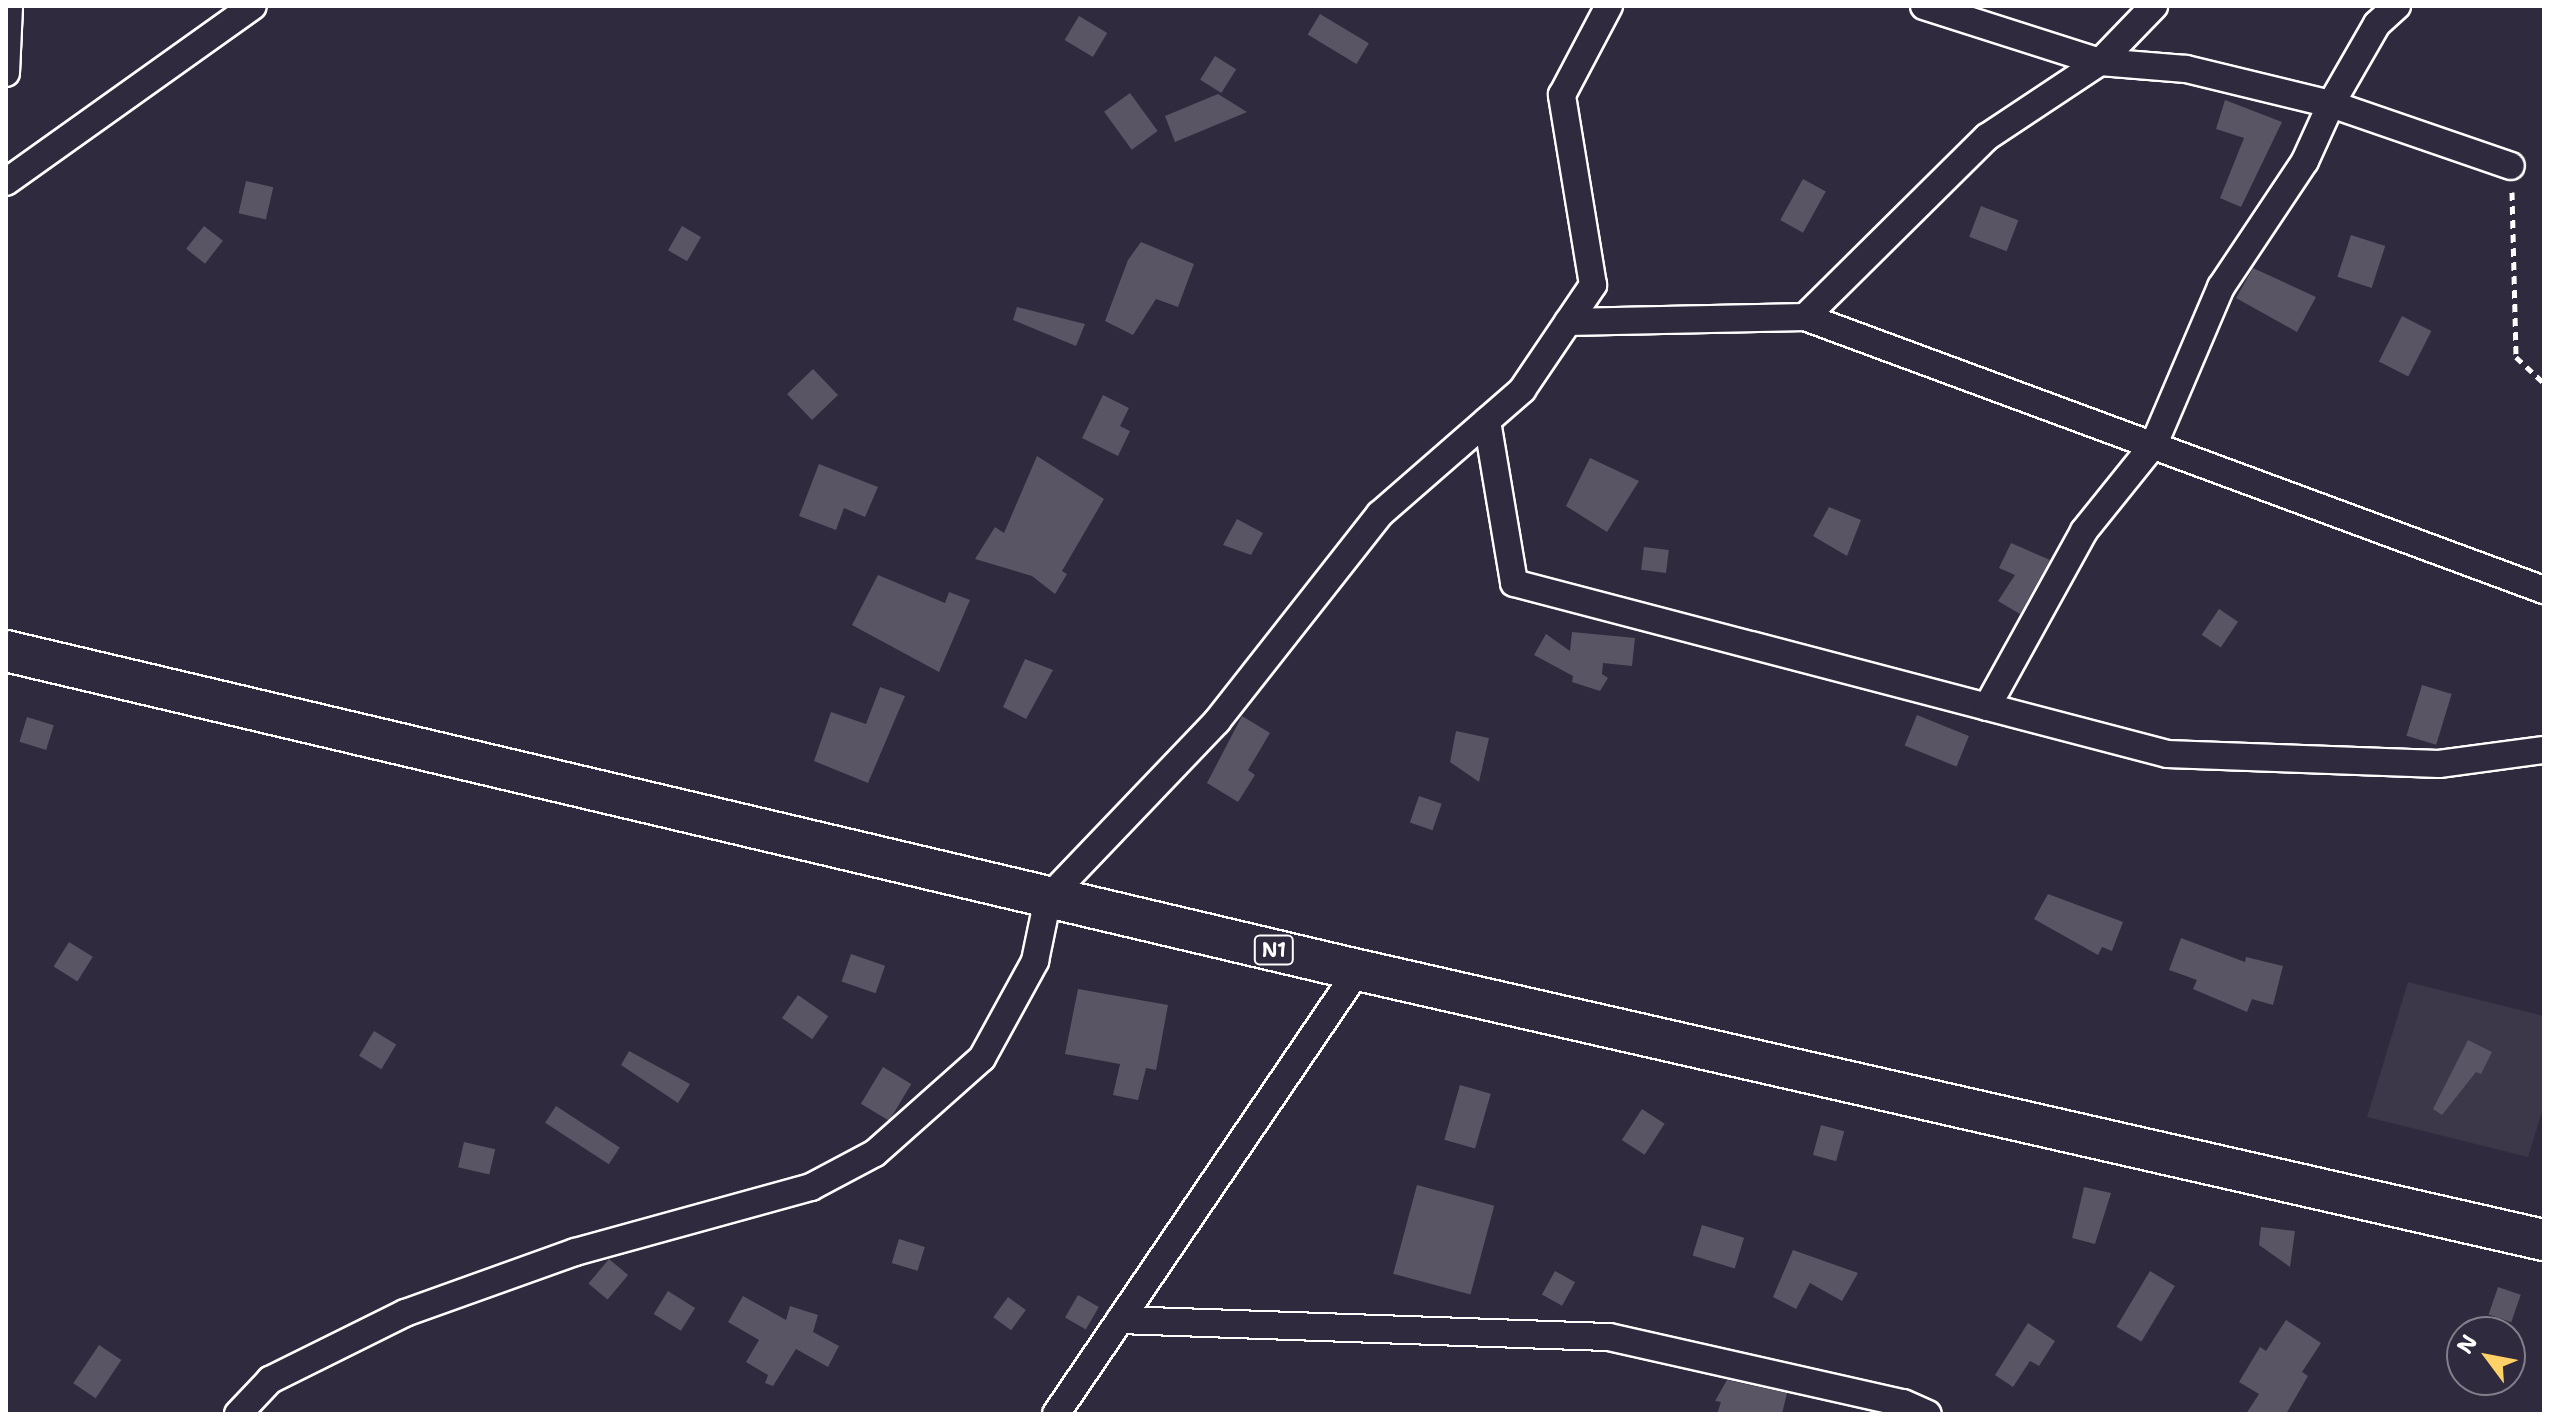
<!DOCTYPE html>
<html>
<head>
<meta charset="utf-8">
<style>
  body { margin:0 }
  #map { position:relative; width:2550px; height:1420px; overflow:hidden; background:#2f2a3d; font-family:"Shantell Sans",sans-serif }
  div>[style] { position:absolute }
  .built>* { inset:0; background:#3c3749 }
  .building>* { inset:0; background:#595564; transform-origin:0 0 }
  .path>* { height:5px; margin-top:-2.5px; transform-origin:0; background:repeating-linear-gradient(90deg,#fff 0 8px,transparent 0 14px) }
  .roads { filter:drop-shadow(2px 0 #fff) drop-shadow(-2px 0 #fff) drop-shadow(0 2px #fff) drop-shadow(0 -2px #fff) }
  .minor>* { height:26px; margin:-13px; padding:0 13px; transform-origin:13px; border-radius:13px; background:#2f2a3d }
  .primary>* { height:40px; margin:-20px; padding:0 20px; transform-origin:20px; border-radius:20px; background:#2f2a3d }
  span { translate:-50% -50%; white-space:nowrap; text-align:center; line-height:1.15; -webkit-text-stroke:6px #2f2a3d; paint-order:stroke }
  .shield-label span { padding:2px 6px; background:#2f2a3d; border:2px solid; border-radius:6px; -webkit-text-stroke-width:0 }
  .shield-label { font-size:20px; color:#fff; font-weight:700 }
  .frame { position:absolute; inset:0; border:8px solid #fff; pointer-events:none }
  .north { position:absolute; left:2446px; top:1316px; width:80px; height:80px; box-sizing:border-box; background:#2f2a3d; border:2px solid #827f8b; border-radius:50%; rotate:302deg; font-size:22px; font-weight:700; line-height:32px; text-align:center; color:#fff }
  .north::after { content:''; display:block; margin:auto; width:28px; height:36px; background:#ffd166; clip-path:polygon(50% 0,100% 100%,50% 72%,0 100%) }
</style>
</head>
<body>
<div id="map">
  <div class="built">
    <div style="clip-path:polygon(2408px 982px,2544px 1016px,2544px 1105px,2528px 1157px,2367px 1117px)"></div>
  </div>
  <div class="building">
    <div style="left:1320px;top:14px;width:57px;height:24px;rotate:31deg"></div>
    <div style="left:1079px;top:16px;width:33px;height:28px;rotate:31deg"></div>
    <div style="left:1215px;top:56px;width:25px;height:28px;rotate:32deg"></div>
    <div style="left:1130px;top:93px;width:47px;height:32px;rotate:54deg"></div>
    <div style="clip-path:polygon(1218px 94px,1247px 112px,1175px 142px,1165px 116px)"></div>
    <div style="clip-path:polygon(2225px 100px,2282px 122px,2241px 207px,2220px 198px,2244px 138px,2216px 129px)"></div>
    <div style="left:1803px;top:179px;width:26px;height:47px;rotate:29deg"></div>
    <div style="left:246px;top:181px;width:28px;height:33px;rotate:13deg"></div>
    <div style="left:1981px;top:206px;width:40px;height:33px;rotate:21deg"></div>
    <div style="left:204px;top:226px;width:24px;height:29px;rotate:38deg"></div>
    <div style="left:682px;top:226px;width:22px;height:28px;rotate:30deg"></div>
    <div style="left:2351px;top:235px;width:36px;height:44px;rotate:18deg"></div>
    <div style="clip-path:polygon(1141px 242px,1194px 264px,1178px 307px,1156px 299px,1133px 335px,1105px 321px,1128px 260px)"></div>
    <div style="clip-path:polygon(2253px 268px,2316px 297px,2297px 332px,2236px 298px)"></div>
    <div style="clip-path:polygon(1017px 307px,1085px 324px,1076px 346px,1013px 320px)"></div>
    <div style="left:2402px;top:316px;width:33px;height:51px;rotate:27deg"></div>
    <div style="left:813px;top:369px;width:36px;height:36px;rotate:46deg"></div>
    <div style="clip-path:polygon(1103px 395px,1129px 408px,1120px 426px,1130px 431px,1118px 456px,1082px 438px)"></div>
    <div style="clip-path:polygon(1037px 456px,1104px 499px,1062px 571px,1067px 574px,1055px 594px,1032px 576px,975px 559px,995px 527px,1004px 533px)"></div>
    <div style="clip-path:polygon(1590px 458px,1639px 481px,1607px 532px,1566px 506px)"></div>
    <div style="clip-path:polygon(819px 464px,878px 487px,865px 517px,844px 508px,836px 530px,799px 516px)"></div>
    <div style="clip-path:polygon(1829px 507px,1861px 520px,1847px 556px,1813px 536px)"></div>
    <div style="clip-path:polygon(1237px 519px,1263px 533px,1251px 555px,1223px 545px)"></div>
    <div style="clip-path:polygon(2011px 543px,2050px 560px,2020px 614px,1998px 601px,2015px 575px,1999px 568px)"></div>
    <div style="left:1644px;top:547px;width:25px;height:23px;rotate:7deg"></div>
    <div style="clip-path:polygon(878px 575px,945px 603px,949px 592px,970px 600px,939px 672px,852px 625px)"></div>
    <div style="left:2219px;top:609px;width:23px;height:31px;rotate:34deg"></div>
    <div style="clip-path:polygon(1572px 632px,1635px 638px,1632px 666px,1603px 663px,1602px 674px,1608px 678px,1600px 691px,1572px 682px,1573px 676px,1534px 655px,1546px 634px,1570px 651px)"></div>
    <div style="clip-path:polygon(1025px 659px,1053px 670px,1026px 719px,1003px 707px)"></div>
    <div style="left:2422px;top:685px;width:31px;height:53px;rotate:17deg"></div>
    <div style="clip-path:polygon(880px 687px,905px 696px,868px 783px,814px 761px,831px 712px,866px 724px)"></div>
    <div style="left:1917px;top:715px;width:56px;height:33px;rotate:22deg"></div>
    <div style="clip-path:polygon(1242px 716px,1270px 733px,1248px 770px,1255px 775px,1238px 802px,1207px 783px)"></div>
    <div style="left:27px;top:717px;width:28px;height:26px;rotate:17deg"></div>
    <div style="clip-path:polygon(1456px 731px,1489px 738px,1479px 782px,1450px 762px)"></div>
    <div style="left:1419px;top:796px;width:24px;height:28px;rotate:19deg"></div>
    <div style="clip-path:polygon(2048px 894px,2123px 922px,2112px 951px,2102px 947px,2098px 955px,2034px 919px)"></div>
    <div style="clip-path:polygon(2181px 938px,2245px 962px,2246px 957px,2283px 966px,2273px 1005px,2252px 999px,2247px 1012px,2193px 989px,2197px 980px,2169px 970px)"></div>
    <div style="left:69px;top:942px;width:28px;height:29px;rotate:32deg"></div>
    <div style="left:851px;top:954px;width:36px;height:29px;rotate:19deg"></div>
    <div style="clip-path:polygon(1078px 989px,1168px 1005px,1156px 1070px,1146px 1068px,1138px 1100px,1113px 1095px,1120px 1064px,1065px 1054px)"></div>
    <div style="left:798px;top:995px;width:37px;height:28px;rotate:35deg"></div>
    <div style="left:374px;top:1031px;width:26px;height:29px;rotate:31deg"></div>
    <div style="clip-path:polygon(2468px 1040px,2492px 1052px,2481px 1074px,2476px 1072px,2442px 1115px,2433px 1109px)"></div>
    <div style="clip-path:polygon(629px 1051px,690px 1084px,678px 1103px,621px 1065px)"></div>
    <div style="left:883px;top:1067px;width:33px;height:43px;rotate:31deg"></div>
    <div style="left:1460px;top:1085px;width:32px;height:57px;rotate:16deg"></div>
    <div style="left:556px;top:1106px;width:76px;height:20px;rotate:33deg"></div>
    <div style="left:1642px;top:1109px;width:27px;height:37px;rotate:33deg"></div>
    <div style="left:1821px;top:1125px;width:24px;height:31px;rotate:15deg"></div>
    <div style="left:464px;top:1142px;width:32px;height:26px;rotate:13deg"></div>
    <div style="left:1417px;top:1185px;width:80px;height:92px;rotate:15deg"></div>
    <div style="clip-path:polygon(2084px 1187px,2111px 1193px,2095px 1244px,2072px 1238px)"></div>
    <div style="left:1702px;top:1225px;width:44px;height:32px;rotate:17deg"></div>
    <div style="clip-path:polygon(2261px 1227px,2295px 1231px,2290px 1267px,2259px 1245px)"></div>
    <div style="left:899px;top:1239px;width:27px;height:25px;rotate:17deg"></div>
    <div style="clip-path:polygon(1793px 1250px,1858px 1273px,1842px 1301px,1810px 1283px,1796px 1309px,1773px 1297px)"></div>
    <div style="left:609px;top:1259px;width:25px;height:32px;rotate:40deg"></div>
    <div style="left:1555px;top:1271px;width:23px;height:27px;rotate:29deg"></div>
    <div style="left:2150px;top:1271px;width:29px;height:65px;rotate:31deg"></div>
    <div style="left:2498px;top:1287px;width:24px;height:29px;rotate:19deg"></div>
    <div style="left:668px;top:1291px;width:32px;height:27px;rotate:32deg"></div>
    <div style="left:1078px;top:1295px;width:24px;height:26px;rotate:30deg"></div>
    <div style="clip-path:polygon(743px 1296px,786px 1320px,790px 1306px,818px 1315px,813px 1332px,839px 1346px,828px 1367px,796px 1349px,773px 1386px,765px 1383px,768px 1375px,746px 1362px,759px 1340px,728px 1322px)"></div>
    <div style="left:1008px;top:1297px;width:22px;height:25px;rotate:36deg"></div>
    <div style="clip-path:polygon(2286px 1320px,2321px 1343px,2302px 1372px,2308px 1376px,2286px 1414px,2246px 1414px,2259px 1394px,2239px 1382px,2260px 1347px,2266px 1351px)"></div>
    <div style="clip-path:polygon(2028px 1323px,2055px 1341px,2039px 1366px,2030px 1361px,2013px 1387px,1995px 1375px)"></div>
    <div style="left:99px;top:1345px;width:27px;height:46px;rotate:34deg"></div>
    <div style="clip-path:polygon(1727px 1380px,1787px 1393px,1782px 1414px,1717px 1414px,1721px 1402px,1715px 1401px)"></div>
  </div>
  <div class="path">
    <div style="left:2512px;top:192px;width:165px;rotate:88.6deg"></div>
    <div style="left:2516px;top:357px;width:38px;rotate:43deg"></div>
  </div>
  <div class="roads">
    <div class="minor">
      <div style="left:1924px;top:6px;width:185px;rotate:17.7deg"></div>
      <div style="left:2100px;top:62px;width:86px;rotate:4.7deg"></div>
      <div style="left:2186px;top:69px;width:149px;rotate:13.6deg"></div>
      <div style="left:2331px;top:104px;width:190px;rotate:19deg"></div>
      <div style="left:6px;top:73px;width:67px;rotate:-87.4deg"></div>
      <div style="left:6px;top:182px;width:303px;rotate:-35.5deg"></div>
      <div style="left:1805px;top:317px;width:788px;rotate:20.28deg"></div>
      <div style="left:1568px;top:322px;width:237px;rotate:-1.2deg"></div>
      <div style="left:1805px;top:317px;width:256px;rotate:-44.7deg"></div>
      <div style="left:1987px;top:137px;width:136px;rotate:-33.6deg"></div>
      <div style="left:2100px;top:62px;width:78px;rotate:-46deg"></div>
      <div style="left:1487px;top:421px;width:164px;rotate:80.5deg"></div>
      <div style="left:1514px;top:583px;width:675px;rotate:14.67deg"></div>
      <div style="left:2167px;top:754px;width:272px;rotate:2.1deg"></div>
      <div style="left:2439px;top:764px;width:106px;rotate:-7.6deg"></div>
      <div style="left:1987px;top:707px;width:201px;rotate:-61.1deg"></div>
      <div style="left:2084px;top:531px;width:112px;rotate:-51.2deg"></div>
      <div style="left:2154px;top:444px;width:171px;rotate:-66.9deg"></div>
      <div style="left:2221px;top:287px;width:151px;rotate:-56.3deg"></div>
      <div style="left:2305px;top:161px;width:63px;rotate:-65.5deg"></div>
      <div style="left:2331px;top:104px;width:92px;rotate:-60.1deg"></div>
      <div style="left:2377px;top:24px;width:27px;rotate:-42deg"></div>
      <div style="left:1120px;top:1320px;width:489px;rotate:2deg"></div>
      <div style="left:1609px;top:1337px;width:301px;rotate:12.7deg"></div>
      <div style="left:1903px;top:1403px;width:27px;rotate:24deg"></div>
      <div style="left:238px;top:1414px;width:47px;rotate:-46.7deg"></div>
      <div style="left:270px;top:1380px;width:151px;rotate:-26.4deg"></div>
      <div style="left:405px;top:1313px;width:181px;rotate:-19.7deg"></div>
      <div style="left:575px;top:1252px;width:245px;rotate:-15.4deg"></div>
      <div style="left:811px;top:1187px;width:72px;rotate:-28deg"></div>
      <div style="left:875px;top:1153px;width:143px;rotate:-41.6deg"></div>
      <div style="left:982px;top:1058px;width:111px;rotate:-61.3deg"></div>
      <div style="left:1035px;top:961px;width:64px;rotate:-78.3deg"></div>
      <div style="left:1048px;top:898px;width:245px;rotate:-46.3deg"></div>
      <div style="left:1217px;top:721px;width:263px;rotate:-51.8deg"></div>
      <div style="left:1380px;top:514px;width:189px;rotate:-41.1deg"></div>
      <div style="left:1522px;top:390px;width:127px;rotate:-55.9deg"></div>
      <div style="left:1593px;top:285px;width:193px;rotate:-99.3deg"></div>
      <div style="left:1562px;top:95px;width:101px;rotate:-62.2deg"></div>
      <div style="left:1056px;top:1414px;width:537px;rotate:-55.78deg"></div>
    </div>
    <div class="primary">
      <div style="left:6px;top:651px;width:1389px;rotate:13.28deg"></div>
      <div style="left:1358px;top:970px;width:1216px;rotate:12.83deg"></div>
    </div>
  </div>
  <div class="shield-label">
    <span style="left:1274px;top:950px">N1</span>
  </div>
  <div class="frame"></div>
  <div class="north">N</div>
</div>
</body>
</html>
